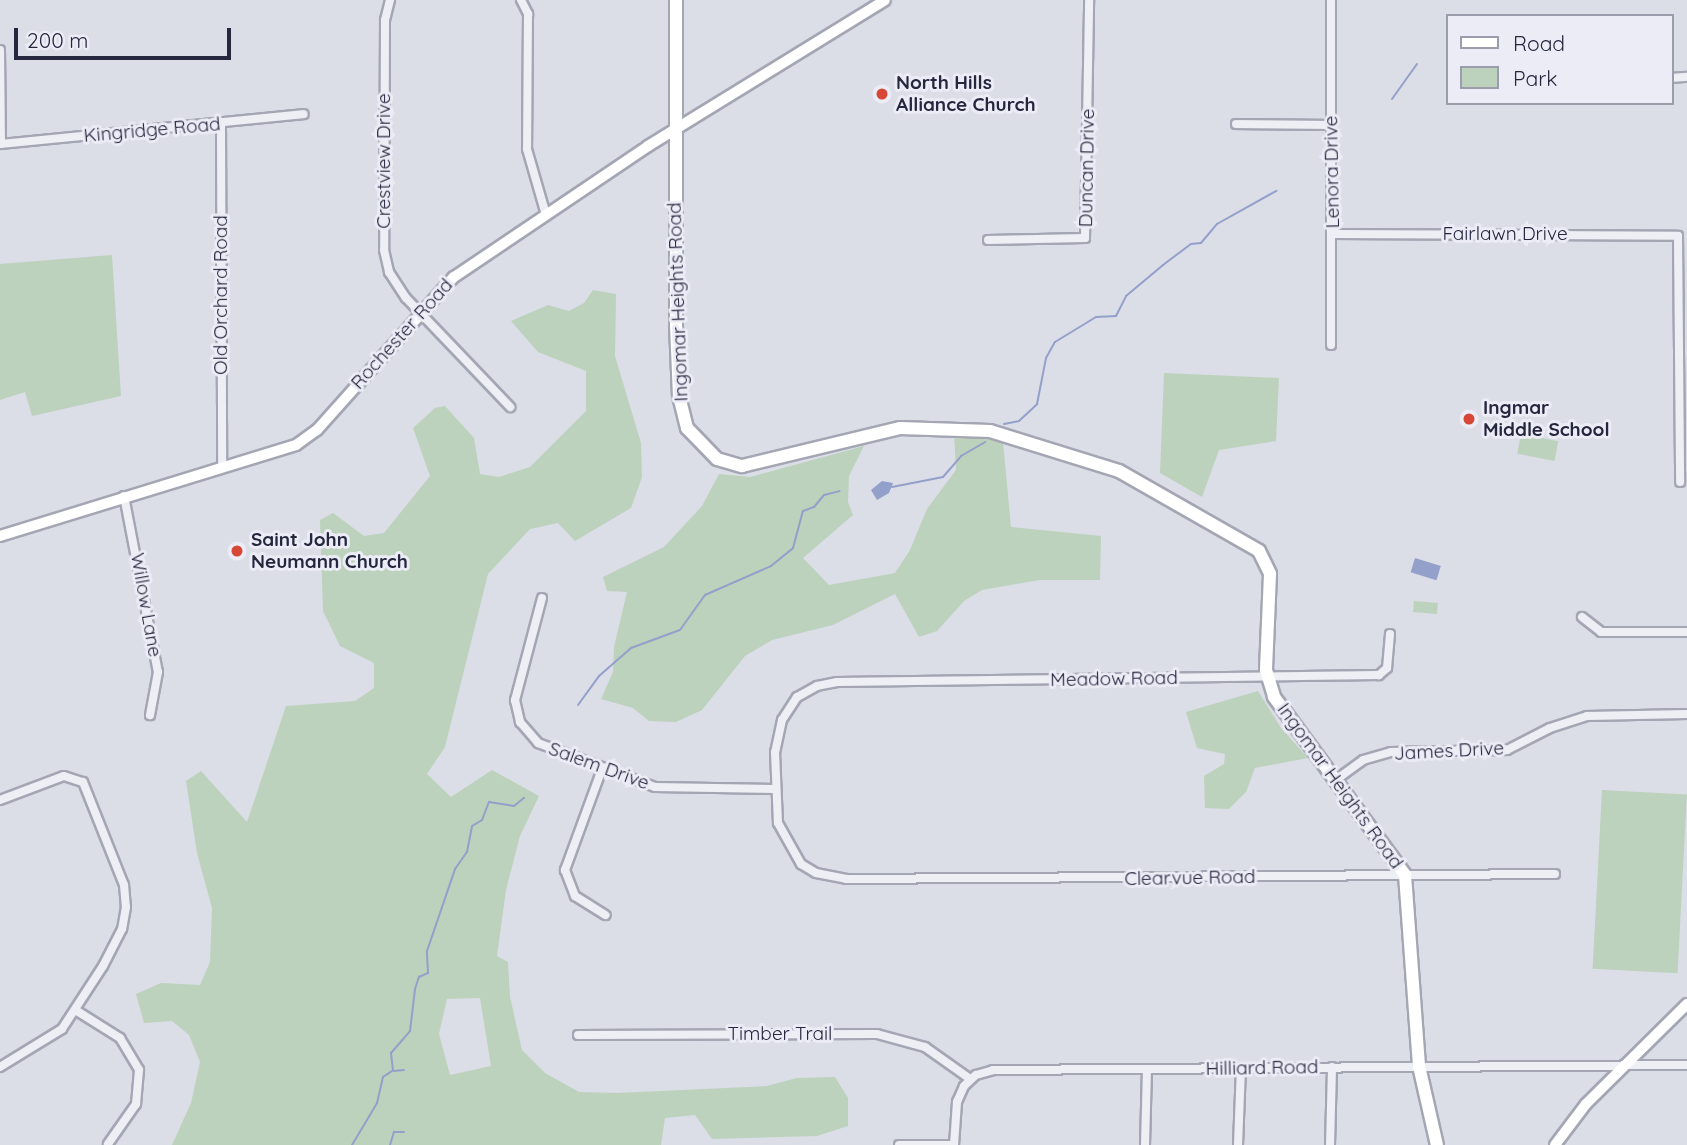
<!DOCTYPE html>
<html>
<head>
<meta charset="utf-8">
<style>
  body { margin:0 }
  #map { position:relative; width:1687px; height:1145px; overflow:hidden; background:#dbdde7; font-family:Quicksand,sans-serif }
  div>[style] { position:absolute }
  .green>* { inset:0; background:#bcd2bc; transform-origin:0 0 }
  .water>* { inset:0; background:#93a0ca; transform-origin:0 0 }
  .stream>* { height:2px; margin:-1px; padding:0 1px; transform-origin:1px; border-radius:1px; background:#93a0ca }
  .roads { filter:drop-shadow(2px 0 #a4a6b4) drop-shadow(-2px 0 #a4a6b4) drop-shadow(0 2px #a4a6b4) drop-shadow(0 -2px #a4a6b4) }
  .street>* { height:8px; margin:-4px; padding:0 4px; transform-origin:4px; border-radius:4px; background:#eeeff5 }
  .secondary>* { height:10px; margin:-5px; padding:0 5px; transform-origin:5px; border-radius:5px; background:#fff }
  .primary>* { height:12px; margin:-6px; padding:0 6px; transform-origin:6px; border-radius:6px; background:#fff }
  .dots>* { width:19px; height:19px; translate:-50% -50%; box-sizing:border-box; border:4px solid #ebecf5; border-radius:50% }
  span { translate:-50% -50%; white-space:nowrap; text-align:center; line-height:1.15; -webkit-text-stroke:6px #ebecf5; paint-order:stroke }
  .poi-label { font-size:19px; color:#24273e; font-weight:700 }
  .left { translate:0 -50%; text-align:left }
  .street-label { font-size:19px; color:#24273e }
  .legend { position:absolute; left:1446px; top:14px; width:228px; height:91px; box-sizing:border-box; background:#ebecf5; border:2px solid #9b9dac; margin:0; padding:9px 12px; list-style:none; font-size:21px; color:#24273e }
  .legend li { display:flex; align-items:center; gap:14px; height:35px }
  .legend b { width:35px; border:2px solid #9b9dac }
  .scale { position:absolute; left:14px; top:28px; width:217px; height:32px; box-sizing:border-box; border:4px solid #24273e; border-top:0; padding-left:9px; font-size:21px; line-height:24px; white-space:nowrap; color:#24273e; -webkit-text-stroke:5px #ebecf5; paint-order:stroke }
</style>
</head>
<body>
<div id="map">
  <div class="green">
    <div style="clip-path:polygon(112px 255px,121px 396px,32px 416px,25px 392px,0 400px,0 264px)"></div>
    <div style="clip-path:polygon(evenodd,593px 290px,616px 294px,615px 356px,641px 443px,642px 477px,631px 508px,575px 541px,558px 523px,530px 529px,488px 574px,445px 747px,427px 774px,451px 797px,492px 770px,539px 796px,520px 836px,506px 890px,497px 956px,508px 962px,510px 997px,522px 1050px,545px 1073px,579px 1092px,617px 1093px,767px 1086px,797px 1078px,835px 1077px,848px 1098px,848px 1126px,817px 1136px,712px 1139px,695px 1115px,665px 1118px,661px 1145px,172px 1145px,191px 1103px,200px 1062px,189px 1035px,172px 1021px,144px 1023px,136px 994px,161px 983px,200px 985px,210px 962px,212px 908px,197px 853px,186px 781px,201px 771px,247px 822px,286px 706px,355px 701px,374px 688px,374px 663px,340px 646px,323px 611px,320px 520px,333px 513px,364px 536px,384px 533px,430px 476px,413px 428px,435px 408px,445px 406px,474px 438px,480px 474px,499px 477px,530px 467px,586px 411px,586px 371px,538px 352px,511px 321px,548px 305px,569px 311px,584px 303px,593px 290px,480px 998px,491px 1066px,450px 1075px,439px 1034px,447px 999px,480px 998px)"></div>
    <div style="clip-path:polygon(1164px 373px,1279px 378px,1276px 441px,1219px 450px,1202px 497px,1160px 473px)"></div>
    <div style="clip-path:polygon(954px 433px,1003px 442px,1011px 527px,1101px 536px,1100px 580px,1039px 580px,982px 590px,964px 601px,937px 631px,919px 637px,895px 594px,833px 625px,772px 640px,745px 656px,702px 710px,676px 722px,649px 721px,633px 708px,601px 699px,613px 672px,614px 647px,627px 592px,607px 591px,603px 577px,664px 547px,702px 506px,719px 474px,750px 477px,864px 446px,849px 476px,848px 502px,853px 515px,803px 558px,829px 585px,895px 573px,910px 550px,927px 509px,956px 470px)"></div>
    <div style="left:1521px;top:434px;width:38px;height:20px;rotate:11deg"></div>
    <div style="left:1414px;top:601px;width:24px;height:11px;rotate:5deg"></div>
    <div style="clip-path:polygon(1258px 691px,1281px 728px,1308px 758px,1255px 768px,1246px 792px,1229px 809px,1205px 808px,1204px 776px,1224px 764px,1225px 754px,1197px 748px,1186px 712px)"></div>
    <div style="left:1602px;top:790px;width:85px;height:179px;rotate:3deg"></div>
  </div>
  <div class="water">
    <div style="clip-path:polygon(882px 481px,893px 483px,889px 493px,877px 500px,871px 490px)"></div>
    <div style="left:1415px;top:558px;width:27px;height:15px;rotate:17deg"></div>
  </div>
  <div class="stream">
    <div style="left:1392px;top:99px;width:43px;rotate:-54.5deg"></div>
    <div style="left:1004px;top:424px;width:15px;rotate:-11deg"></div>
    <div style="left:1019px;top:421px;width:25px;rotate:-43deg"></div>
    <div style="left:1037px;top:404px;width:47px;rotate:-78.9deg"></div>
    <div style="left:1046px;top:358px;width:18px;rotate:-61deg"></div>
    <div style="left:1055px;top:342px;width:48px;rotate:-31.4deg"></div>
    <div style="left:1096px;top:317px;width:20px;rotate:-3deg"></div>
    <div style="left:1116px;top:316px;width:22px;rotate:-63deg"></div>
    <div style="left:1126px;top:296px;width:48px;rotate:-40deg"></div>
    <div style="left:1163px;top:265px;width:35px;rotate:-37deg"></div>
    <div style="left:1191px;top:244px;width:10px;rotate:-6deg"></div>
    <div style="left:1201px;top:243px;width:25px;rotate:-50deg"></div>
    <div style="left:1217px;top:224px;width:68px;rotate:-29.2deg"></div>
    <div style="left:892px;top:487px;width:52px;rotate:-11.1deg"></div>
    <div style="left:943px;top:477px;width:28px;rotate:-49deg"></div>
    <div style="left:961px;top:456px;width:28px;rotate:-30deg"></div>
    <div style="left:578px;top:705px;width:36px;rotate:-54deg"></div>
    <div style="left:599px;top:676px;width:43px;rotate:-41.2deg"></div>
    <div style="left:631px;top:648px;width:52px;rotate:-20.2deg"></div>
    <div style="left:680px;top:630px;width:43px;rotate:-54.5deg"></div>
    <div style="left:705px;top:595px;width:72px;rotate:-23.7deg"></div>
    <div style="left:771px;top:566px;width:28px;rotate:-39deg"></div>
    <div style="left:793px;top:548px;width:38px;rotate:-75deg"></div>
    <div style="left:803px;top:511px;width:12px;rotate:-20deg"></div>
    <div style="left:814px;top:507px;width:16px;rotate:-50deg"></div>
    <div style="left:824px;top:495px;width:16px;rotate:-14deg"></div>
    <div style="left:393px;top:1070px;width:17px;rotate:-97deg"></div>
    <div style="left:391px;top:1053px;width:29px;rotate:-49deg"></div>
    <div style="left:410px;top:1031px;width:42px;rotate:-83.2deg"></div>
    <div style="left:415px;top:989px;width:13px;rotate:-72deg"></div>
    <div style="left:419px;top:977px;width:10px;rotate:-24deg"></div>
    <div style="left:428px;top:973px;width:22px;rotate:-93deg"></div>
    <div style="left:427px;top:951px;width:87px;rotate:-71.1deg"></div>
    <div style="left:455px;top:869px;width:21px;rotate:-55deg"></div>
    <div style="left:467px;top:852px;width:26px;rotate:-79deg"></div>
    <div style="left:472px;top:826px;width:12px;rotate:-31deg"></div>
    <div style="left:482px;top:820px;width:19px;rotate:-69deg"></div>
    <div style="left:489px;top:802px;width:25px;rotate:9deg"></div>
    <div style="left:514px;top:806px;width:13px;rotate:-39deg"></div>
    <div style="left:394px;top:1071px;width:10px;rotate:-6deg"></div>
    <div style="left:352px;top:1145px;width:49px;rotate:-59.2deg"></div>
    <div style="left:377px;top:1103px;width:27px;rotate:-77deg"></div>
    <div style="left:383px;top:1077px;width:11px;rotate:-34deg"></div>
    <div style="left:390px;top:1145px;width:14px;rotate:-73deg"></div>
    <div style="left:394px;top:1132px;width:10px"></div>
  </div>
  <div class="roads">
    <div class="street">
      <div style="left:390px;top:0;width:21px;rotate:104deg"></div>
      <div style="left:385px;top:20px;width:230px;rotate:90.2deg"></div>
      <div style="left:384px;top:250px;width:23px;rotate:77deg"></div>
      <div style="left:389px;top:272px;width:31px;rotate:57deg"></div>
      <div style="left:406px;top:298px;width:151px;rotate:46.3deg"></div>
      <div style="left:521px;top:0;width:16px;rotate:63deg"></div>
      <div style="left:528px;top:14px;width:135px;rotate:90.4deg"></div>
      <div style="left:527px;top:149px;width:69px;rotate:73.9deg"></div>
      <div style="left:0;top:50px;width:94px;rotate:89.4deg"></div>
      <div style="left:1671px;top:78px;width:16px;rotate:-4deg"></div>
      <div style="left:221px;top:123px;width:344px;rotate:89.8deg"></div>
      <div style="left:1236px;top:124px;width:95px;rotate:0.6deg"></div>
      <div style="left:0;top:144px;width:305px;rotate:-5.6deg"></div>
      <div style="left:1333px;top:234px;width:345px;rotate:0.3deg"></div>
      <div style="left:1678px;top:236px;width:246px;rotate:89.5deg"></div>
      <div style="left:988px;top:240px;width:97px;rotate:-1.2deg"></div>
      <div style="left:1085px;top:238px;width:238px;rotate:-89deg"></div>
      <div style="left:1331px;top:345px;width:345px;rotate:-90deg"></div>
      <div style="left:124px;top:496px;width:179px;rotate:79.1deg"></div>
      <div style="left:158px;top:672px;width:44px;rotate:100.5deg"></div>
      <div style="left:542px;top:598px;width:106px;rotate:104.8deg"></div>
      <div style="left:515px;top:700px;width:23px;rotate:77deg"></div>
      <div style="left:520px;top:722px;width:28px;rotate:49deg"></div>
      <div style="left:538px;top:743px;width:125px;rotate:20.6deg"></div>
      <div style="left:655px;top:787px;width:120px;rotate:1deg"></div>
      <div style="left:1582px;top:617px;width:24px;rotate:38deg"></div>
      <div style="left:1601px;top:632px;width:86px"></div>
      <div style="left:1390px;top:634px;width:34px;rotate:95deg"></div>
      <div style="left:1387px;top:668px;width:11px;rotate:139deg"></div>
      <div style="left:1379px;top:675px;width:542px;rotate:179.26deg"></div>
      <div style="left:837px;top:682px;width:20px;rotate:169deg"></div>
      <div style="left:817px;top:686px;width:23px;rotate:151deg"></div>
      <div style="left:797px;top:697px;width:27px;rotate:123deg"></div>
      <div style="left:782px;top:720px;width:33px;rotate:102deg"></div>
      <div style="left:775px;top:752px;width:71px;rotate:87.6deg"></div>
      <div style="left:778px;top:823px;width:47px;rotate:60.7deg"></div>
      <div style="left:801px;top:864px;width:17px;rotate:31deg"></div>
      <div style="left:816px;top:873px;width:31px;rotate:11deg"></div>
      <div style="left:846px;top:879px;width:709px;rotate:-0.4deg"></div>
      <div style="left:602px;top:769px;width:108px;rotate:110.1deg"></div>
      <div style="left:565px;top:870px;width:28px;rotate:69deg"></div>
      <div style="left:575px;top:896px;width:36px;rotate:32deg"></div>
      <div style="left:1337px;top:779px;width:32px;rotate:-36deg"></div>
      <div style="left:1363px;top:760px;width:29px;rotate:-16deg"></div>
      <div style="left:1391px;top:752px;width:116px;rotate:-1deg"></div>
      <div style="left:1507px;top:750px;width:48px;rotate:-27.1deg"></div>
      <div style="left:1550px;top:728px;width:39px;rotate:-18deg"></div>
      <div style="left:1587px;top:716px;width:100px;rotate:-1.1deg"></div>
      <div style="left:0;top:800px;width:68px;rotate:-20.6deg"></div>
      <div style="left:64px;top:776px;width:20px;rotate:18deg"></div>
      <div style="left:83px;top:782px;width:111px;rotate:68.3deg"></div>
      <div style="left:124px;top:885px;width:22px;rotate:85deg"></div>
      <div style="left:126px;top:907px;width:22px;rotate:100deg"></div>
      <div style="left:122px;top:929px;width:42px;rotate:117.2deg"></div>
      <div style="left:103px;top:966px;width:75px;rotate:123.1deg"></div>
      <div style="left:62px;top:1029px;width:73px;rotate:148.5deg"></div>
      <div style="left:77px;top:1011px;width:51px;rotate:32.1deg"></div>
      <div style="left:120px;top:1038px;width:37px;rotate:59deg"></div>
      <div style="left:139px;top:1070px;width:34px;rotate:95deg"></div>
      <div style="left:136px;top:1104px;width:49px;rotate:125deg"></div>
      <div style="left:578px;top:1035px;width:299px;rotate:-0.2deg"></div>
      <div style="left:877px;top:1034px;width:50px;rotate:15.2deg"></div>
      <div style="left:925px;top:1047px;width:55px;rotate:35.4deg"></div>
      <div style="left:899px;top:1145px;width:55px"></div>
      <div style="left:954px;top:1145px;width:43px;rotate:-86deg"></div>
      <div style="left:957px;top:1102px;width:17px;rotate:-66deg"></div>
      <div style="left:964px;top:1086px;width:16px;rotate:-43deg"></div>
      <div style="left:976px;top:1075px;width:18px;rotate:-16deg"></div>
      <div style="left:993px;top:1070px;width:694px;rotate:-0.41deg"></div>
      <div style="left:1145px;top:1145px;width:76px;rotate:-88.5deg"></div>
      <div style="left:1238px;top:1145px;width:77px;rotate:-87.8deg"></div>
      <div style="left:1330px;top:1145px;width:78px;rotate:-88.5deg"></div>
    </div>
    <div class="secondary">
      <div style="left:0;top:536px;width:310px;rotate:-17.1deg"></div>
      <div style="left:296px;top:445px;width:26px;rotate:-36deg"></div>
      <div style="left:317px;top:430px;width:205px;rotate:-48.2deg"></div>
      <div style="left:454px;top:277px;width:234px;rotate:-34deg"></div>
      <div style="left:648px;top:146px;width:278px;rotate:-31.6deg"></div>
      <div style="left:1555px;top:1145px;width:51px;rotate:-52.9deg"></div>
      <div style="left:1586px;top:1104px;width:142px;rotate:-44.7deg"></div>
    </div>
    <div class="primary">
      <div style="left:676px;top:0;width:325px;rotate:90deg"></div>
      <div style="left:676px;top:325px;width:71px;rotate:87.6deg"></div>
      <div style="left:679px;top:396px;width:33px;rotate:76deg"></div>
      <div style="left:687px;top:428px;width:43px;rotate:45.9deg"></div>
      <div style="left:717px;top:459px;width:26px;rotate:16deg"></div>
      <div style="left:742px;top:466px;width:163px;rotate:-13.5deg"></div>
      <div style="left:900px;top:428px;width:90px;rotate:1.9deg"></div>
      <div style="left:990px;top:431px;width:135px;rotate:17.2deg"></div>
      <div style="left:1119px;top:471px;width:161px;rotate:29.7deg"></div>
      <div style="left:1259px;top:551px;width:25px;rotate:64deg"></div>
      <div style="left:1270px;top:574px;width:96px;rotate:92.4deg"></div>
      <div style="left:1266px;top:670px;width:28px;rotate:73deg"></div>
      <div style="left:1274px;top:697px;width:221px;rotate:53.6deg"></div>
      <div style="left:1405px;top:875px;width:192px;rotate:85.8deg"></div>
      <div style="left:1419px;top:1066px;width:81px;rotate:77.2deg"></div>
    </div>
  </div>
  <div class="dots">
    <div style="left:882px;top:94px;background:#d74735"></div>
    <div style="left:1469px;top:419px;background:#d74735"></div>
    <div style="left:237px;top:551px;background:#d74735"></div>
  </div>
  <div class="poi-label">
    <span class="left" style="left:896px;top:94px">North Hills<br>Alliance Church</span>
    <span class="left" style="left:1483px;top:419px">Ingmar<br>Middle School</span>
    <span class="left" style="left:251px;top:551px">Saint John<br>Neumann Church</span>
  </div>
  <div class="street-label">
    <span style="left:152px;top:130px;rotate:-5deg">Kingridge Road</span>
    <span style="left:384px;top:161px;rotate:-90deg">Crestview Drive</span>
    <span style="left:1087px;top:168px;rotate:-89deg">Duncan Drive</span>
    <span style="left:1332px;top:172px;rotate:-91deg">Lenora Drive</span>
    <span style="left:1505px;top:234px">Fairlawn Drive</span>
    <span style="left:221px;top:295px;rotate:-90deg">Old Orchard Road</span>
    <span style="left:678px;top:302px;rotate:-92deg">Ingomar Heights Road</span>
    <span style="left:402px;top:334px;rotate:-48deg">Rochester Road</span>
    <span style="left:146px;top:605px;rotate:80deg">Willow Lane</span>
    <span style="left:1114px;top:679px;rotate:-1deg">Meadow Road</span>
    <span style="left:1449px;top:751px;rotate:-3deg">James Drive</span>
    <span style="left:599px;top:766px;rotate:20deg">Salem Drive</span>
    <span style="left:1340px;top:786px;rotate:54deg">Ingomar Heights Road</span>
    <span style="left:1190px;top:878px;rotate:-1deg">Clearvue Road</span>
    <span style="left:780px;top:1034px">Timber Trail</span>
    <span style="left:1262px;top:1068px;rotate:-1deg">Hilliard Road</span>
  </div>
  <ul class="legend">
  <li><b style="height:9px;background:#fff"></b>Road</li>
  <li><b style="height:19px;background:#bcd2bc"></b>Park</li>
  </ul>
  <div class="scale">200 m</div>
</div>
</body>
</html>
